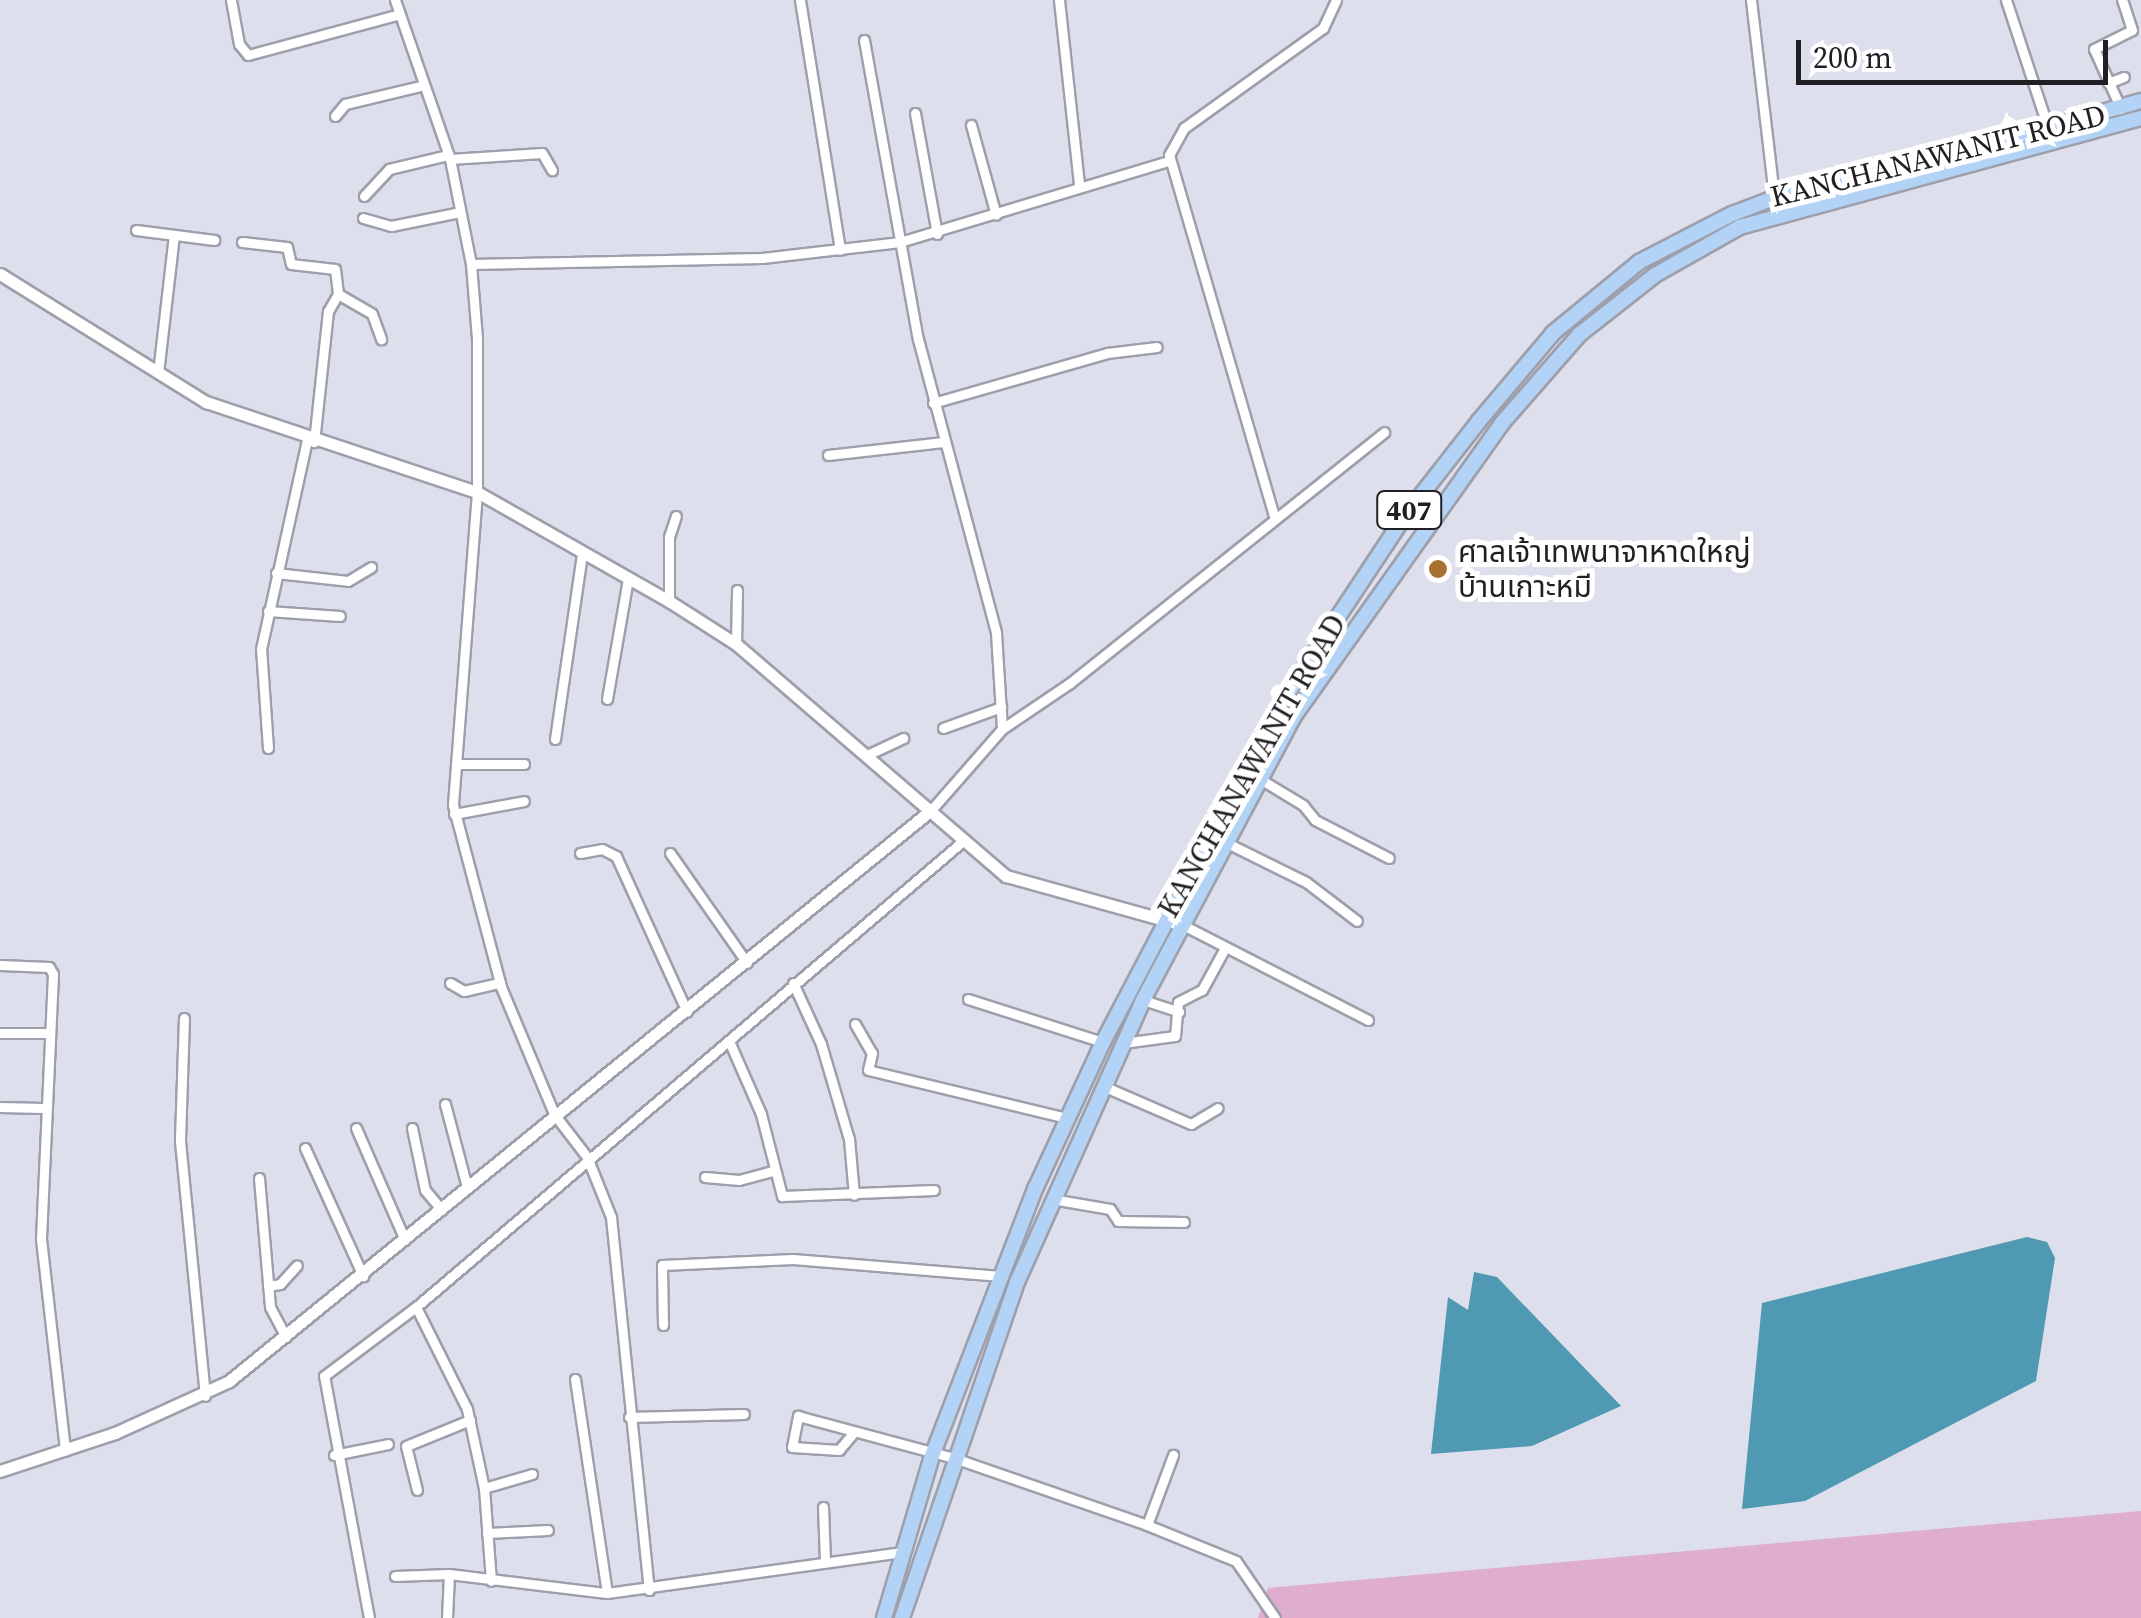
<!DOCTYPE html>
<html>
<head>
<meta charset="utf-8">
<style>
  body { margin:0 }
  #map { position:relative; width:2141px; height:1618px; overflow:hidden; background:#dedfec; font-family:"Source Serif 4","Noto Sans Thai",serif }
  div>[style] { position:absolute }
  .green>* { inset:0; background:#dfaece }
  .water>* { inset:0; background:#4f99b2 }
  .roads { filter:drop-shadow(2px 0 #9d9fab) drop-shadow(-2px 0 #9d9fab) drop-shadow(0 2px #9d9fab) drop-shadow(0 -2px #9d9fab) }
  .minor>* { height:9px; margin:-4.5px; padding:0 4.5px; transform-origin:4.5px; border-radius:4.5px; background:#fff }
  .tertiary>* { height:11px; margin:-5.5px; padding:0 5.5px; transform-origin:5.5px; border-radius:5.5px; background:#fff }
  .primary>* { height:14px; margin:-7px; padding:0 7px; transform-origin:7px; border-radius:7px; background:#b3d3f6 }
  .dots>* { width:28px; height:28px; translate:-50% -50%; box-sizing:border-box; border:5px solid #fff; border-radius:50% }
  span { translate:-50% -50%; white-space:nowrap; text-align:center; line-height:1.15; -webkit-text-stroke:10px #fff; paint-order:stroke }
  .shield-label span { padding:2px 8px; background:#fff; border:2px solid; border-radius:8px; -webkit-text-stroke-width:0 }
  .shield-label { font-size:28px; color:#1f1f24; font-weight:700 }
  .street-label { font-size:30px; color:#1f1f24 }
  .poi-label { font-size:30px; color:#1f1f24 }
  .left { translate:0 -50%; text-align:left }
  .scale { position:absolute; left:1796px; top:40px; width:312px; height:45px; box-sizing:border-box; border:5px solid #1f1f24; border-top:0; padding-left:12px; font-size:30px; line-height:35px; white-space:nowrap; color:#1f1f24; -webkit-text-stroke:8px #fff; paint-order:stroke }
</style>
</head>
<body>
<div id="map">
  <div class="green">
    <div style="clip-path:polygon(2141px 1511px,2141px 1618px,1258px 1618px,1268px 1588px)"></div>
  </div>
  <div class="water">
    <div style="clip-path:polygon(2027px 1237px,2047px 1242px,2055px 1258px,2036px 1381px,1805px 1501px,1742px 1509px,1762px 1303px)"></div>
    <div style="clip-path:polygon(1474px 1272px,1497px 1277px,1621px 1406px,1532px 1446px,1431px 1454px,1448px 1297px,1468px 1310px)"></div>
  </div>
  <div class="roads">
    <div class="minor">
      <div style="left:231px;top:0;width:45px;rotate:79.7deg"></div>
      <div style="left:239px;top:44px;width:14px;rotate:51deg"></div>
      <div style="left:248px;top:55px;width:157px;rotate:-15.1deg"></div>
      <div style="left:395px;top:0;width:168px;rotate:70.9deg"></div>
      <div style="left:450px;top:159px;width:107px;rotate:78.7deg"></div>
      <div style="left:471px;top:264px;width:75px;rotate:85.4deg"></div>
      <div style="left:477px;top:339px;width:153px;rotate:90deg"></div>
      <div style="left:477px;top:492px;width:314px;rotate:94.4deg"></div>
      <div style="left:453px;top:805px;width:188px;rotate:75.2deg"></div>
      <div style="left:501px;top:987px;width:138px;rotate:67.3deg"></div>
      <div style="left:554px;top:1114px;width:54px;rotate:52.5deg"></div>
      <div style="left:587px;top:1157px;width:65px;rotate:68.2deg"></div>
      <div style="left:611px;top:1217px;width:375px;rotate:84.2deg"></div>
      <div style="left:800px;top:0;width:253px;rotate:80.9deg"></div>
      <div style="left:1059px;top:0;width:186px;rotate:83.8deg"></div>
      <div style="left:1751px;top:0;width:197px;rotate:83.3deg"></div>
      <div style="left:2006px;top:0;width:135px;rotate:71.8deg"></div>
      <div style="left:864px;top:40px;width:304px;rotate:79.8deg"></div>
      <div style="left:918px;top:339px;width:304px;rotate:75.1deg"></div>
      <div style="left:996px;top:633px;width:96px;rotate:86.4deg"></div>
      <div style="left:1002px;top:729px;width:108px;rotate:131.2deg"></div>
      <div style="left:2108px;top:83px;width:17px;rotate:-21deg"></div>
      <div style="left:2121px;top:109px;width:66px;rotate:-114.2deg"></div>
      <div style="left:2094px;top:49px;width:42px;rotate:-26.6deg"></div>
      <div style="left:2132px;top:30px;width:32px;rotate:-108deg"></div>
      <div style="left:915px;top:113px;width:123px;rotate:79.7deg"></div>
      <div style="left:335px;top:116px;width:16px;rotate:-50deg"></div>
      <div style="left:345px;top:104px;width:77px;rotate:-13.5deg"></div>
      <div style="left:971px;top:125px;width:93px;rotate:74.5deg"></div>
      <div style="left:450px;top:159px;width:92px;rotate:-3.7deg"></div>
      <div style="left:542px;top:153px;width:20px;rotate:60deg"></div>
      <div style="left:364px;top:196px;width:37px;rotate:-47deg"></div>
      <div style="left:389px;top:169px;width:61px;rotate:-13.3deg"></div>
      <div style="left:363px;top:218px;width:29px;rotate:16deg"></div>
      <div style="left:391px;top:226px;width:70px;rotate:-11.5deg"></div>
      <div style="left:136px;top:230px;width:79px;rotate:7.3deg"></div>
      <div style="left:242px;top:242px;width:45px;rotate:6.3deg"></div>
      <div style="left:287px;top:247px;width:17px;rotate:77deg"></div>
      <div style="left:291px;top:264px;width:44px;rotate:6.5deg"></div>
      <div style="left:335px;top:269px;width:25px;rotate:83deg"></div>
      <div style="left:338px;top:294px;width:20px;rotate:120deg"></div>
      <div style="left:328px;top:311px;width:132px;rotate:96.1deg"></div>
      <div style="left:471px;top:264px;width:291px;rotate:-1.2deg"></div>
      <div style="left:762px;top:258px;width:139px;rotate:-6.6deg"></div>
      <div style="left:900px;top:242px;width:281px;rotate:-16.8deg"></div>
      <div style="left:338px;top:294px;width:39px;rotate:30deg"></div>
      <div style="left:372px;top:314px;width:27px;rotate:70deg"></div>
      <div style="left:158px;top:373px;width:139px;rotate:-83.4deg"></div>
      <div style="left:933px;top:403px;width:181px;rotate:-16deg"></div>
      <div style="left:1107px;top:353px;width:50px;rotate:-6.8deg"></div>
      <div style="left:828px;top:455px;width:116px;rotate:-6.4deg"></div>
      <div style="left:1274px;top:516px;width:376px;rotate:-106.2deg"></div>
      <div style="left:1169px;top:155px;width:31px;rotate:-61deg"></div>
      <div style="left:1184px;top:128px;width:171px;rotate:-35.7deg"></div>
      <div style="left:1323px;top:28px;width:31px;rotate:-65deg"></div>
      <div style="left:276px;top:573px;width:72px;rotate:6.3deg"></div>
      <div style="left:348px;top:581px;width:27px;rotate:-31deg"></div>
      <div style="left:669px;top:601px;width:64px;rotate:-90deg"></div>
      <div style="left:669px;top:537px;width:22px;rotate:-72deg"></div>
      <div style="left:268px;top:611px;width:72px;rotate:4deg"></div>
      <div style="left:736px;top:644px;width:54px;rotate:-88.9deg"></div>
      <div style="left:607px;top:699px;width:122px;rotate:-80.1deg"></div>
      <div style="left:943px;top:728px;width:62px;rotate:-19.9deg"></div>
      <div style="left:1002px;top:729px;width:82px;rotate:-34.1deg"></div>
      <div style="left:1070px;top:683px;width:402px;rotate:-38.6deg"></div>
      <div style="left:555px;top:739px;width:188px;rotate:-81.7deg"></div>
      <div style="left:268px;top:748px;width:99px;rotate:-94deg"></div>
      <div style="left:261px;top:649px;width:214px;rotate:-77.6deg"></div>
      <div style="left:867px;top:755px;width:40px;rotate:-25deg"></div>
      <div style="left:456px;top:764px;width:68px"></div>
      <div style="left:1260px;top:779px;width:50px;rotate:31.2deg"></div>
      <div style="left:1303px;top:805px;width:19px;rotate:51deg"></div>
      <div style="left:1315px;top:820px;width:83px;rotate:27.2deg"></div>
      <div style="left:454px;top:814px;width:71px;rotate:-10.5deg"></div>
      <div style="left:1225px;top:842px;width:90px;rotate:26.3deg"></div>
      <div style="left:1306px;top:882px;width:64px;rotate:37.4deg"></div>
      <div style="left:580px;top:853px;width:22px;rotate:-10deg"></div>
      <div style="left:602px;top:849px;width:16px;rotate:27deg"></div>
      <div style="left:616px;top:856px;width:171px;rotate:65.5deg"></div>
      <div style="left:670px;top:853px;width:134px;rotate:55deg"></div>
      <div style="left:1183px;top:925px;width:208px;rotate:27.2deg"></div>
      <div style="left:0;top:965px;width:49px;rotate:2.3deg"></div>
      <div style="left:49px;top:967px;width:8px;rotate:60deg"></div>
      <div style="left:53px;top:974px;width:265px;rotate:92.6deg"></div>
      <div style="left:41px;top:1239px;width:213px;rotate:83.5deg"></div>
      <div style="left:450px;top:983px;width:16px;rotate:30deg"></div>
      <div style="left:464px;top:991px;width:37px;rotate:-13deg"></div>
      <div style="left:793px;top:983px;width:67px;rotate:65.3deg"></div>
      <div style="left:821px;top:1044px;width:99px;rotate:73.6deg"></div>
      <div style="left:849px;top:1139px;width:56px;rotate:84.9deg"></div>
      <div style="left:968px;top:999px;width:142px;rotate:17.7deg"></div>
      <div style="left:1143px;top:1000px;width:38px;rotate:18deg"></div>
      <div style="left:184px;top:1018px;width:123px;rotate:91.9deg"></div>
      <div style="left:180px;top:1141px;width:256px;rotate:84.4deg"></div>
      <div style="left:855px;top:1024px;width:34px;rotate:60deg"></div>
      <div style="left:872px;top:1053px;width:17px;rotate:103deg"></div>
      <div style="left:868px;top:1070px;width:205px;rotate:13.6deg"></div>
      <div style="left:0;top:1033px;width:48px"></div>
      <div style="left:729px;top:1041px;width:80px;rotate:66.3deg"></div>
      <div style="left:761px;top:1114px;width:85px;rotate:75.6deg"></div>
      <div style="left:782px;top:1196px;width:152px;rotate:-2.3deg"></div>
      <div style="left:1123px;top:1043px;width:52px;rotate:-7.7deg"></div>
      <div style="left:1175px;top:1036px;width:34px;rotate:-85deg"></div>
      <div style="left:1178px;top:1002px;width:27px;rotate:-27deg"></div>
      <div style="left:1202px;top:990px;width:48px;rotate:-61.3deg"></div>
      <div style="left:1103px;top:1086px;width:96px;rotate:23.4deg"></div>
      <div style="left:1191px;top:1124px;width:31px;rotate:-31deg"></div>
      <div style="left:445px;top:1104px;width:86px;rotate:75.2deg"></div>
      <div style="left:0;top:1107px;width:43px;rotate:1.3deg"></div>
      <div style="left:356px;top:1128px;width:122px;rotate:66.4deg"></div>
      <div style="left:412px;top:1128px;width:63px;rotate:78.2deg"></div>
      <div style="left:425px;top:1190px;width:26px;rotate:50deg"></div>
      <div style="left:305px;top:1148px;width:141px;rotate:65.6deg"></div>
      <div style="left:705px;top:1177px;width:34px;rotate:5deg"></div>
      <div style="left:739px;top:1180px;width:35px;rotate:-15deg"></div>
      <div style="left:259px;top:1178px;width:129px;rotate:85.1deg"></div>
      <div style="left:270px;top:1307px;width:34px;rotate:62deg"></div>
      <div style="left:1052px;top:1199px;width:59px;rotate:9.8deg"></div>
      <div style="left:1110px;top:1209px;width:14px;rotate:56deg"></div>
      <div style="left:1118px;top:1221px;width:66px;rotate:0.9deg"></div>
      <div style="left:268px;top:1286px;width:12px;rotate:-9deg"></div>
      <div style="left:280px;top:1284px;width:25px;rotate:-48deg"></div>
      <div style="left:416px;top:1307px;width:114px;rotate:63.4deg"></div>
      <div style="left:467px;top:1409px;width:81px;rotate:77.9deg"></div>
      <div style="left:484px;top:1488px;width:93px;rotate:85.7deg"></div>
      <div style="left:663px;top:1325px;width:60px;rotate:-91deg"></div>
      <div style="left:662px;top:1265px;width:131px;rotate:-2.6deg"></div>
      <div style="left:793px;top:1259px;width:208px;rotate:4.7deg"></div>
      <div style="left:575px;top:1379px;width:216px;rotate:81.5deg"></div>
      <div style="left:629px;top:1417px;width:115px;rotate:-1.5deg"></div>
      <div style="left:854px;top:1432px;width:23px;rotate:130deg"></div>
      <div style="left:839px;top:1450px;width:47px;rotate:-176.3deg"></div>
      <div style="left:792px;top:1447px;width:32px;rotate:-79deg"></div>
      <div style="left:798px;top:1416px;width:162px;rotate:15.1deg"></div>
      <div style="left:954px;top:1458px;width:204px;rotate:19.1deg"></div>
      <div style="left:1147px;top:1525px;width:96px;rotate:22deg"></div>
      <div style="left:1236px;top:1561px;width:69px;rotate:55.6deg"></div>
      <div style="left:334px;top:1455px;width:55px;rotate:-11.5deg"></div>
      <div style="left:484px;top:1488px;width:50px;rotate:-16.3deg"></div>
      <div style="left:417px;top:1490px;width:45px;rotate:-104deg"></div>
      <div style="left:406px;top:1446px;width:69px;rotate:-22.1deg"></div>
      <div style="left:823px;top:1507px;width:54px;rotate:87.9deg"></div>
      <div style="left:1147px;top:1525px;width:75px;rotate:-69.6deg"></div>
      <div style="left:487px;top:1533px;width:61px;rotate:-2.8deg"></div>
      <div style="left:395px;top:1576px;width:54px;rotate:-2.1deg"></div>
      <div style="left:369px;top:1618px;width:246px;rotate:-100.5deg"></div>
      <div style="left:324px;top:1376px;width:115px;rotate:-36.9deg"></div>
      <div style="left:416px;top:1307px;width:719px;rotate:-40.43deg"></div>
      <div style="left:447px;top:1618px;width:44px;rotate:-87.4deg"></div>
      <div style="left:449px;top:1574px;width:159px;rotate:6.9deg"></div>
      <div style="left:607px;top:1593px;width:298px;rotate:-7.9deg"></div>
    </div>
    <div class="tertiary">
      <div style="left:0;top:274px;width:243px;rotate:31.9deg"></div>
      <div style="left:206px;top:402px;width:286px;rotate:18.4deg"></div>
      <div style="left:477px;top:492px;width:221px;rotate:29.6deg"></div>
      <div style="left:669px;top:601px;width:80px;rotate:32.7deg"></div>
      <div style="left:736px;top:644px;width:356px;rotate:40.7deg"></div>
      <div style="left:1006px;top:876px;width:184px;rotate:15.5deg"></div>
      <div style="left:0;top:1471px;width:121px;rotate:-18.3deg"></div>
      <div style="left:115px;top:1433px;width:125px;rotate:-24.5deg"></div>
      <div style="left:229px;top:1381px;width:905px;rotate:-39.12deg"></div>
    </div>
    <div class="primary">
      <div style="left:884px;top:1618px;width:169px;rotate:-73.5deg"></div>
      <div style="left:932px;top:1456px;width:288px;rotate:-68.9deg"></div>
      <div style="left:1036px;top:1187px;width:160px;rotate:-65.2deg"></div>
      <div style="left:1103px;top:1042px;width:383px;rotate:-62.3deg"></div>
      <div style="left:1281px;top:703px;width:223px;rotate:-56.5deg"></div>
      <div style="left:1404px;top:517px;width:122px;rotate:-52deg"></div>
      <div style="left:1479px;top:421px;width:115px;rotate:-49.9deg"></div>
      <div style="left:1553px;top:333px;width:112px;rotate:-39.5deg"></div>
      <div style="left:1639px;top:262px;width:105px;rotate:-27.3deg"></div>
      <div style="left:1732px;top:214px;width:76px;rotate:-20.8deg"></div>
      <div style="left:1803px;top:187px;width:115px;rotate:-11deg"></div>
      <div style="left:1916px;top:165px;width:234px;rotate:-15.9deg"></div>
      <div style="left:902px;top:1618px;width:357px;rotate:-71.1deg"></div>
      <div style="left:1018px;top:1280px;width:307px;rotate:-65.9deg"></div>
      <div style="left:1143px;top:1000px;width:322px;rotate:-62deg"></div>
      <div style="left:1294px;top:716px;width:359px;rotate:-54.6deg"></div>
      <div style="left:1502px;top:423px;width:118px;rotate:-48.8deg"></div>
      <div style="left:1580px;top:334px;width:95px;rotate:-38.2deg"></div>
      <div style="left:1655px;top:275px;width:98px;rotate:-29.5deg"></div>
      <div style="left:1740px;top:227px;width:416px;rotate:-15.2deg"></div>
    </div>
  </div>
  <div class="dots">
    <div style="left:1438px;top:569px;background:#a86f2e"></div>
  </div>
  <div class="shield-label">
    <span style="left:1409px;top:510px">407</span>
  </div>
  <div class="street-label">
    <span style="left:1938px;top:156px;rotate:-14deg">KANCHANAWANIT ROAD</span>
    <span style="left:1252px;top:766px;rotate:-60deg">KANCHANAWANIT ROAD</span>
  </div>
  <div class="poi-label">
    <span class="left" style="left:1458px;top:569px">ศาลเจ้าเทพนาจาหาดใหญ่<br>บ้านเกาะหมี</span>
  </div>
  <div class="scale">200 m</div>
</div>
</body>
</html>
